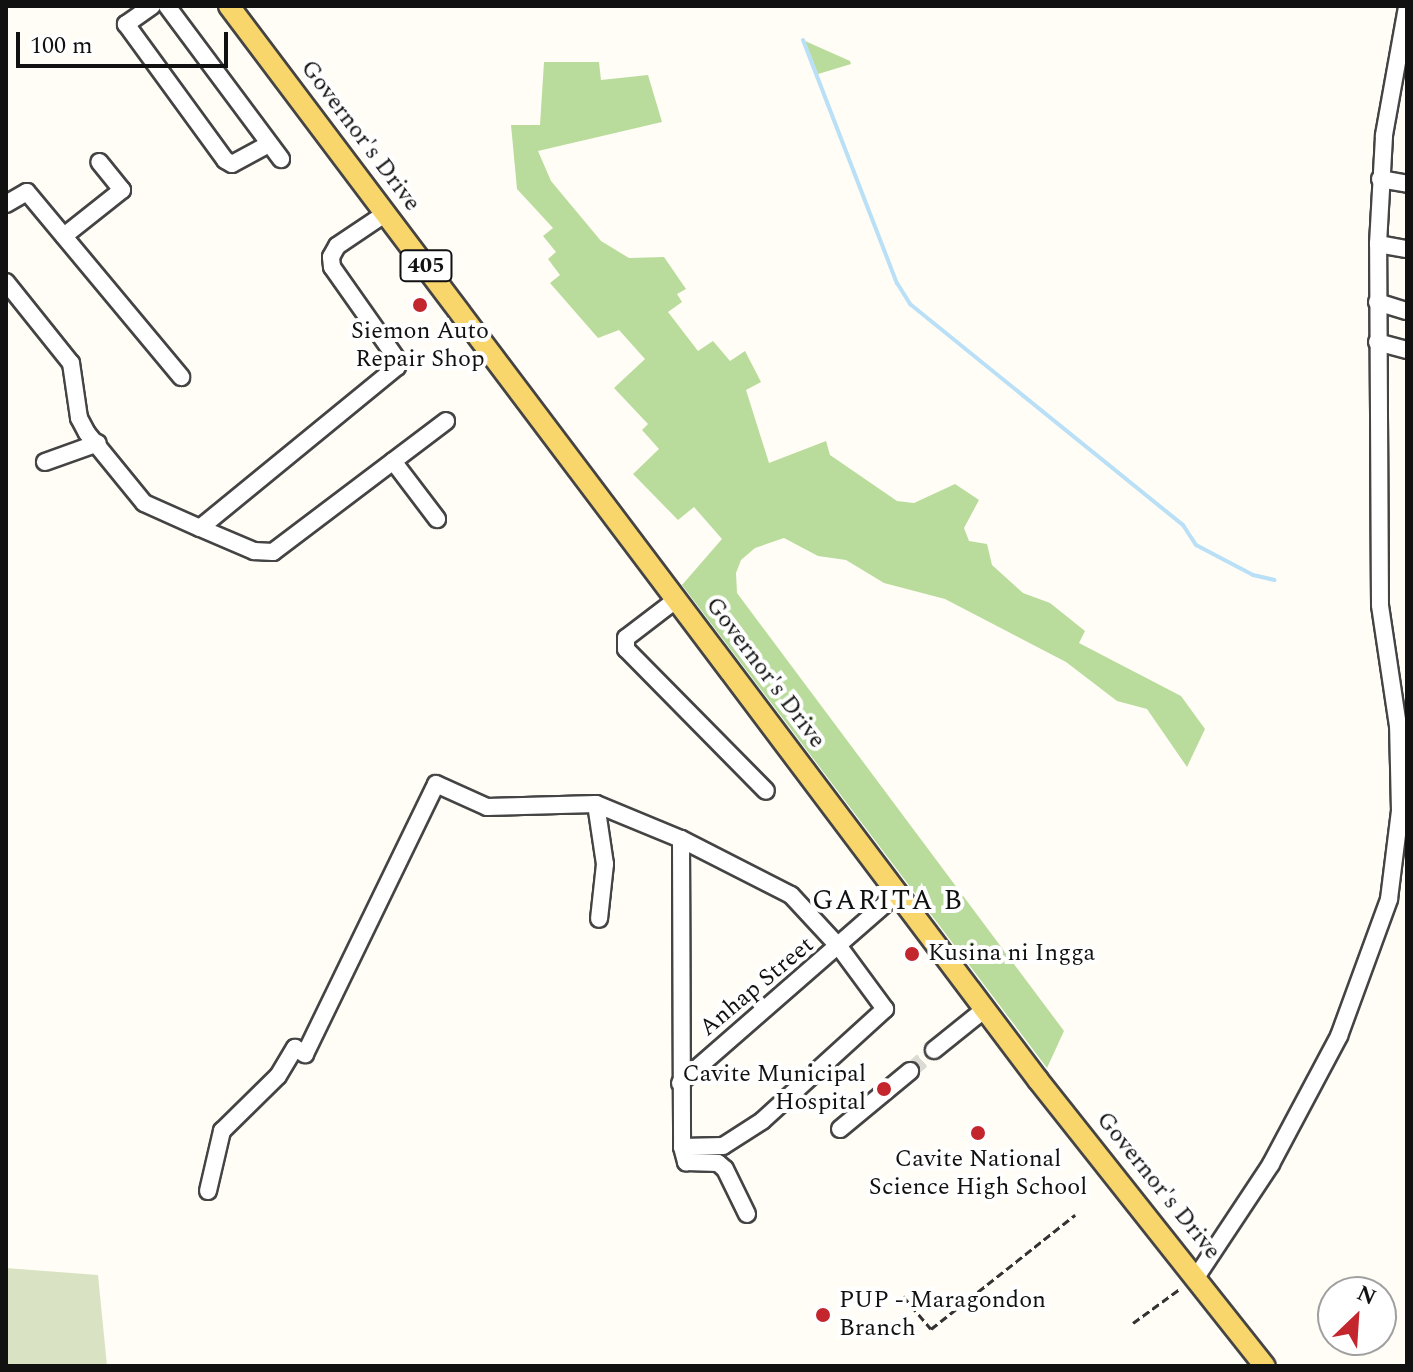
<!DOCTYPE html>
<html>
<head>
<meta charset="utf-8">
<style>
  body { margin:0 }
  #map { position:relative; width:1413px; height:1372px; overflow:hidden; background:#fffdf5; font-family:Spectral,serif }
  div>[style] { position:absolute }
  .forest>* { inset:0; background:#b9dc9c }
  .cemetery>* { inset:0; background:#d9e3c4 }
  .stream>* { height:4px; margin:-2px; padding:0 2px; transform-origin:2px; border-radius:2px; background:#b9e0f7 }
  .minor-tunnel>* { height:16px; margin-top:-8px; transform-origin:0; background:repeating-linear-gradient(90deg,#dbdad3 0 16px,transparent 0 24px) }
  .path>* { height:3px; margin-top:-1.5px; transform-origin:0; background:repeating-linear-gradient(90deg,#333 0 8px,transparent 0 12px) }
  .roads { filter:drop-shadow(2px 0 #444) drop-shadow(-2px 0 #444) drop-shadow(0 2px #444) drop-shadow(0 -2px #444) }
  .minor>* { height:16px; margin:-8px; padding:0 8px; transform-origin:8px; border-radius:8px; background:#fff }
  .major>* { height:20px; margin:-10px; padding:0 10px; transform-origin:10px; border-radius:10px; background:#f9d66b }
  .dots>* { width:22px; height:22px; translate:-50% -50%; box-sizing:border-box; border:4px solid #fff; border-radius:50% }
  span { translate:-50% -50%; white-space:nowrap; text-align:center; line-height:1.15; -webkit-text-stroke:8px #fff; paint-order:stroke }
  .shield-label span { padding:2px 6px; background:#fff; border:2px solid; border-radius:6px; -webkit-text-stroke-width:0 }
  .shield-label { font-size:22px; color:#111; font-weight:700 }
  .street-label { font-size:24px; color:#111 }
  .poi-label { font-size:24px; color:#111 }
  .left { translate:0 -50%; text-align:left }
  .right { translate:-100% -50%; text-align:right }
  .quarter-label { font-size:28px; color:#111; letter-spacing:2px }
  .frame { position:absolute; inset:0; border:8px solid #111; pointer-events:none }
  .north { position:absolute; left:1317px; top:1276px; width:80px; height:80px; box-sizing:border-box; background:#fff; border:2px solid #a0a0a0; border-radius:50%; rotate:25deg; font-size:22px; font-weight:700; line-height:32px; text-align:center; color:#111 }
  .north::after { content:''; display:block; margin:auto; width:28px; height:36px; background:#c4262e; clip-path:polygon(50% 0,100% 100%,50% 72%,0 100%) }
  .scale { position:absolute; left:16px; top:32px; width:212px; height:36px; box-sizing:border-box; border:4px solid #111; border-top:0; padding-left:10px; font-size:24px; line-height:28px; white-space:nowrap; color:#111; -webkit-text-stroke:6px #fff; paint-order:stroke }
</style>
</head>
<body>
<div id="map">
  <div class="forest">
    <div style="clip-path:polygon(805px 41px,850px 61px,851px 64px,818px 74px)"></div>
    <div style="clip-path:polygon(544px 62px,599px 62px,601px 80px,648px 75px,662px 122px,538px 151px,551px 181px,601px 241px,629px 258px,664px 257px,686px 289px,677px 294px,682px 302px,668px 312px,698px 351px,713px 341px,730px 361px,745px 351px,761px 382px,746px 390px,769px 463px,826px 441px,830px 455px,897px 501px,914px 503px,955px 484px,979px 500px,964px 528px,969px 541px,987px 544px,992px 565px,1023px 593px,1050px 603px,1085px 631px,1079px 643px,1181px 696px,1205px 729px,1187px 767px,1147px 709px,1117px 701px,1066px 662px,945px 599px,884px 583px,846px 560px,818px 556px,784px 538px,755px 548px,741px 560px,736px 573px,737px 593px,1064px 1031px,1047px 1068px,682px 585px,722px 539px,694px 507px,678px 520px,633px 474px,659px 449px,642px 430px,648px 424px,614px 388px,645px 359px,619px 330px,598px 338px,550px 283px,560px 275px,548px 259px,556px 252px,543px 236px,553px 228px,517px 189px,511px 125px,540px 125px)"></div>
  </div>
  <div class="cemetery">
    <div style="clip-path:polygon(6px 1268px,98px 1275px,107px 1366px,6px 1366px)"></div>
  </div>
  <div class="stream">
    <div style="left:803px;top:40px;width:261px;rotate:68.9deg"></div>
    <div style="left:897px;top:283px;width:25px;rotate:58deg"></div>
    <div style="left:910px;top:304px;width:351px;rotate:39deg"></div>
    <div style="left:1183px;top:525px;width:24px;rotate:57deg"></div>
    <div style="left:1196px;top:545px;width:64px;rotate:27.8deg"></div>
    <div style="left:1253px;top:575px;width:22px;rotate:13deg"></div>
  </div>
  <div class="minor-tunnel">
    <div style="left:910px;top:1071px;width:32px;rotate:-41deg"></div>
  </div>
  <div class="path">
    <div style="left:903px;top:1296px;width:43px;rotate:49.7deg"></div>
    <div style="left:931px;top:1329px;width:184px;rotate:-38.4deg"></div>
    <div style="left:1133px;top:1323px;width:59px;rotate:-36.1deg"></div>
  </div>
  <div class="roads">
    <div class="minor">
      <div style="left:152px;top:6px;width:32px;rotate:145deg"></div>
      <div style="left:126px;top:24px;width:168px;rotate:53.9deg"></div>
      <div style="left:225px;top:160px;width:8px;rotate:30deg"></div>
      <div style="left:232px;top:164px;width:42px;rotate:-28.4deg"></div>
      <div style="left:167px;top:6px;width:191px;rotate:53.3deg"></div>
      <div style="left:1380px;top:179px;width:27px;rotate:10deg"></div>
      <div style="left:6px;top:204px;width:24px;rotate:-30deg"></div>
      <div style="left:27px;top:192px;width:241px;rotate:50.2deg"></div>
      <div style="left:64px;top:236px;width:74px;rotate:-38.4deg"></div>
      <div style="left:122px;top:190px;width:36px;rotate:-129deg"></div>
      <div style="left:1378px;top:244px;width:29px;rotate:10deg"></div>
      <div style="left:6px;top:282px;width:104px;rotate:51.3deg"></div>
      <div style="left:71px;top:363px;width:56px;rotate:81.7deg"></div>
      <div style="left:79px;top:418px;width:17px;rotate:62deg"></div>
      <div style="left:87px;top:433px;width:90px;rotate:50.8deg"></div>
      <div style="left:144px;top:503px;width:61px;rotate:24.1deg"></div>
      <div style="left:200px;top:528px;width:254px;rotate:-39.3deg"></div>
      <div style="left:397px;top:367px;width:5px;rotate:-68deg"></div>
      <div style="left:399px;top:362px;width:116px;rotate:-125.2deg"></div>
      <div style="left:332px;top:267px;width:10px;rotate:-96deg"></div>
      <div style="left:331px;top:257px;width:13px;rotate:-61deg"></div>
      <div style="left:337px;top:246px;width:59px;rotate:-34deg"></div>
      <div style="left:1377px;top:302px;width:31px;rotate:17deg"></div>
      <div style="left:1377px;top:342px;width:31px;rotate:15deg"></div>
      <div style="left:393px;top:461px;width:73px;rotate:52.8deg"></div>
      <div style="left:45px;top:462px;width:56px;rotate:-19.7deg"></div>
      <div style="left:200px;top:528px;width:59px;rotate:23.1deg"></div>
      <div style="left:254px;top:551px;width:19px;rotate:3deg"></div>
      <div style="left:273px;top:552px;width:217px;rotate:-37.1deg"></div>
      <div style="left:677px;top:599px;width:64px;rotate:142.6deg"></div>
      <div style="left:626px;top:638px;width:11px;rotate:90deg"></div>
      <div style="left:626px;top:649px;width:199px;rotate:45.4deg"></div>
      <div style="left:596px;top:804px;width:61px;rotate:81.5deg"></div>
      <div style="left:605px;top:864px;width:55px;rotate:96.2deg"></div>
      <div style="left:681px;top:839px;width:308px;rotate:89.8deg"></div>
      <div style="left:682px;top:1147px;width:16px;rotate:75deg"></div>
      <div style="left:686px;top:1162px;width:32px;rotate:2deg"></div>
      <div style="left:718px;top:1163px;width:9px;rotate:41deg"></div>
      <div style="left:725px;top:1169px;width:50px;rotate:63.9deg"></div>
      <div style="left:934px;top:1050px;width:65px;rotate:-38.8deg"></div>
      <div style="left:680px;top:1083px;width:289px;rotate:-41.1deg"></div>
      <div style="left:840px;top:1129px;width:91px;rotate:-39.6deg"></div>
      <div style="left:208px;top:1191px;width:62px;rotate:-76.9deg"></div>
      <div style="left:222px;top:1131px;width:78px;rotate:-44.5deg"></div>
      <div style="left:278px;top:1076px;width:33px;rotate:-59deg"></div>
      <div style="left:295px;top:1048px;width:12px;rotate:31deg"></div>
      <div style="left:305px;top:1054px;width:300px;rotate:-64.1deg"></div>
      <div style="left:436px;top:784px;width:56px;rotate:24.3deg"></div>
      <div style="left:487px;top:807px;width:109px;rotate:-1.6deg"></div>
      <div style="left:596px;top:804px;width:92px;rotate:22.4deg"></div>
      <div style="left:681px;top:839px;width:123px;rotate:27deg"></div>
      <div style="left:791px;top:895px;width:72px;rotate:47.2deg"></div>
      <div style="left:840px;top:948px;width:76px;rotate:53.6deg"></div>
      <div style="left:885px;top:1009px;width:166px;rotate:137.7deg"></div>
      <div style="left:762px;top:1121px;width:46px;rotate:147.3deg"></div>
      <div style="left:723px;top:1146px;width:41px;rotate:178.6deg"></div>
      <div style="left:1197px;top:1276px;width:134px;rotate:-56.5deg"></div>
      <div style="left:1271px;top:1164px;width:145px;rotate:-62deg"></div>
      <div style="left:1339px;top:1036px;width:146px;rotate:-69.9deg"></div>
      <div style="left:1389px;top:899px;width:89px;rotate:-82.9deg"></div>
      <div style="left:1400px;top:811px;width:85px;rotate:-91.3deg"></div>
      <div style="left:1398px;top:726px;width:122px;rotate:-98.5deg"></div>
      <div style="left:1380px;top:605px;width:361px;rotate:-90.3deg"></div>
      <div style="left:1378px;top:244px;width:109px;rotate:-86.8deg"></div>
      <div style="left:1384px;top:135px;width:130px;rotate:-79.8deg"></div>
    </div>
    <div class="major">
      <div style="left:229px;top:6px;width:1345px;rotate:53.01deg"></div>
      <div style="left:1038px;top:1080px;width:365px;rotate:51.6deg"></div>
    </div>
  </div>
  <div class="dots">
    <div style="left:420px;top:305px;background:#c4262e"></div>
    <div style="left:912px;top:954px;background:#c4262e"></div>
    <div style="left:884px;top:1089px;background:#c4262e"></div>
    <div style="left:978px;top:1133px;background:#c4262e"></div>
    <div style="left:823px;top:1315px;background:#c4262e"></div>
  </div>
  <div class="shield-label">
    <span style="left:426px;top:266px">405</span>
  </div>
  <div class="street-label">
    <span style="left:360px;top:136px;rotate:53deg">Governor's Drive</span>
    <span style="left:765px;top:673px;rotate:53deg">Governor's Drive</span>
    <span style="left:757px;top:987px;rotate:-40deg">Anhap Street</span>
    <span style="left:1158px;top:1186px;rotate:51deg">Governor's Drive</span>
  </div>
  <div class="poi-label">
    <span style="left:420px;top:346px">Siemon Auto<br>Repair Shop</span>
    <span class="left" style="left:928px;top:954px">Kusina ni Ingga</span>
    <span class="right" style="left:866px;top:1089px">Cavite Municipal<br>Hospital</span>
    <span style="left:978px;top:1174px">Cavite National<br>Science High School</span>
    <span class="left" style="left:839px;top:1315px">PUP - Maragondon<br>Branch</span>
  </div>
  <div class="quarter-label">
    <span style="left:888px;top:901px">GARITA B</span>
  </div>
  <div class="frame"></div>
  <div class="north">N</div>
  <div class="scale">100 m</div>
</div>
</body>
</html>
